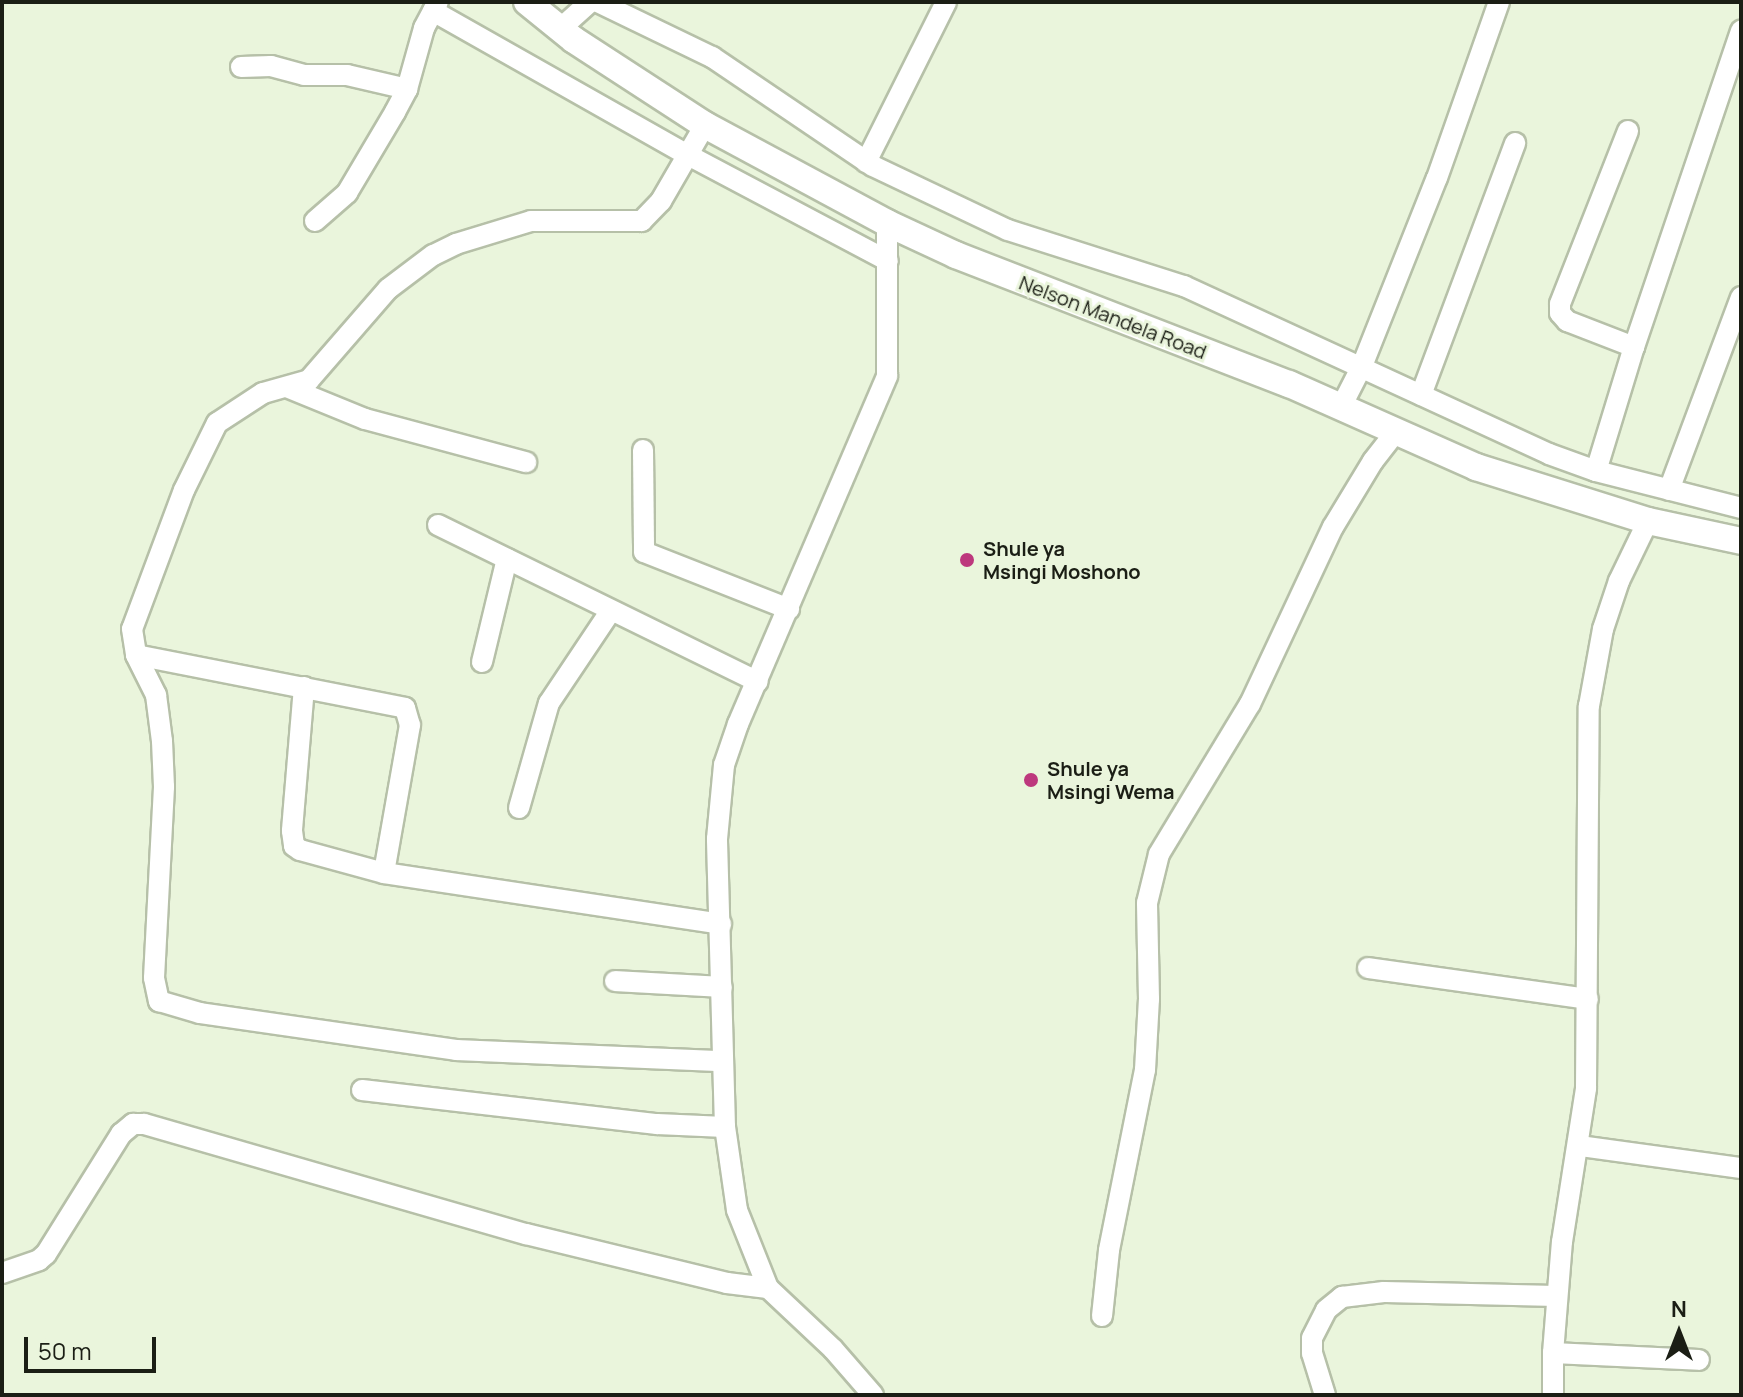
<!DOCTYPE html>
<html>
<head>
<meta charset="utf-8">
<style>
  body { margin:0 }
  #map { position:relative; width:1743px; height:1397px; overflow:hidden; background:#eaf5dc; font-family:Manrope,sans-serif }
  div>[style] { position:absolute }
  .roads { filter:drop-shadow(2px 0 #b6c0a8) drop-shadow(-2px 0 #b6c0a8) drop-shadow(0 2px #b6c0a8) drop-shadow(0 -2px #b6c0a8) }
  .minor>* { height:20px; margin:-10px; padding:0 10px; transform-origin:10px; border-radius:10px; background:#fff }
  .major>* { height:26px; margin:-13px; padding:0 13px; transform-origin:13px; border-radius:13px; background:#fff }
  .dots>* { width:22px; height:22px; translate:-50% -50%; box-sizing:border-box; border:4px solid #eaf5dc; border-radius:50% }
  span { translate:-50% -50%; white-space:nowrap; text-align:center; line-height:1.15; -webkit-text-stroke:6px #eaf5dc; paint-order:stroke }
  .street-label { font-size:20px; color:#1b1e15 }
  .poi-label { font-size:20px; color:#1b1e15; font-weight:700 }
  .left { translate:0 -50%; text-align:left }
  .frame { position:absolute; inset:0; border:4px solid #1b1e15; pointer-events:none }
  .north { position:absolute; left:1639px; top:1293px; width:80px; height:80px; -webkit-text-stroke:6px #eaf5dc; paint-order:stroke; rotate:0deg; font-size:22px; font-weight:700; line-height:32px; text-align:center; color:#1b1e15 }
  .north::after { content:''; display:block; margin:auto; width:28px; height:36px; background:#1b1e15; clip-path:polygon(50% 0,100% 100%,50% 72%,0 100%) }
  .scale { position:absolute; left:24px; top:1337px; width:132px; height:36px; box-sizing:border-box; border:4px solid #1b1e15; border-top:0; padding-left:10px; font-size:24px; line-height:28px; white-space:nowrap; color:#1b1e15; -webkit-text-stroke:6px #eaf5dc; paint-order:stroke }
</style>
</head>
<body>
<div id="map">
  <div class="roads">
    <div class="minor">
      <div style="left:598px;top:2px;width:127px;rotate:25.8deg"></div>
      <div style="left:712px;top:57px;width:194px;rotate:34.1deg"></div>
      <div style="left:873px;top:166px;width:149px;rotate:25.4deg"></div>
      <div style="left:1008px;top:230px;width:185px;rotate:17.7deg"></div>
      <div style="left:1184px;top:286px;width:402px;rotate:24.7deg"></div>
      <div style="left:1549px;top:454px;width:50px;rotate:19.9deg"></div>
      <div style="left:1596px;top:471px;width:150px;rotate:14.3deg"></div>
      <div style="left:433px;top:11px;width:293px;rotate:29.5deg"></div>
      <div style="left:688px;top:155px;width:226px;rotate:27.9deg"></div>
      <div style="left:560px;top:29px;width:40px;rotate:-42deg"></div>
      <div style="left:241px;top:67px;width:30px;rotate:-2deg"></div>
      <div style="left:271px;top:66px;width:34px;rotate:15deg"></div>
      <div style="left:304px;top:75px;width:43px"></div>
      <div style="left:347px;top:75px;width:62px;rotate:13.1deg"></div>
      <div style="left:705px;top:125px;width:88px;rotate:120.1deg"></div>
      <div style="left:661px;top:201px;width:28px;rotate:134deg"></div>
      <div style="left:642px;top:221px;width:111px;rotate:180deg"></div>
      <div style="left:531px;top:221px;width:78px;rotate:163deg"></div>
      <div style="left:456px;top:244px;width:25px;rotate:154deg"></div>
      <div style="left:433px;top:255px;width:56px;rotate:142.9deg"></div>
      <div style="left:388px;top:289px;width:121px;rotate:131deg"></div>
      <div style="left:309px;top:380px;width:48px;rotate:164.2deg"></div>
      <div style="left:263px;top:393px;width:55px;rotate:146.9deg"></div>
      <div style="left:217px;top:423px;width:75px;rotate:116.2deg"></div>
      <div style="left:184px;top:490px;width:148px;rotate:110.5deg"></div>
      <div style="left:132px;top:629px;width:26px;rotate:81deg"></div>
      <div style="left:136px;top:655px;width:45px;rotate:63.4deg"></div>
      <div style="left:156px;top:695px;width:46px;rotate:82.6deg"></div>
      <div style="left:162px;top:741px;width:46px;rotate:87.5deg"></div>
      <div style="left:164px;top:787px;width:191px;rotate:93deg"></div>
      <div style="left:154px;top:978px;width:24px;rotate:78deg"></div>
      <div style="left:159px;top:1001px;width:43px;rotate:16.3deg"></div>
      <div style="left:200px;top:1013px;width:259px;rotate:8.2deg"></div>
      <div style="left:456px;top:1050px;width:267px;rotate:2.4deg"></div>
      <div style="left:1628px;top:131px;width:186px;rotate:111.5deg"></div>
      <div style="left:1560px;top:304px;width:9px;rotate:90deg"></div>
      <div style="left:1560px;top:313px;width:11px;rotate:49deg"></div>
      <div style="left:1567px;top:321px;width:72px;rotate:21.2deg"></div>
      <div style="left:866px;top:162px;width:179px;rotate:-63.4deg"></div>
      <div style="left:315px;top:221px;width:43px;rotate:-41.2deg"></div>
      <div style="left:347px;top:193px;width:94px;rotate:-59.3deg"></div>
      <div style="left:395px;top:112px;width:26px;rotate:-62deg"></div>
      <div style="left:407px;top:89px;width:63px;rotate:-74.4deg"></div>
      <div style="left:424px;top:28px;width:30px;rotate:-62deg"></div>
      <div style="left:289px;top:388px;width:82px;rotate:22.2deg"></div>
      <div style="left:365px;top:419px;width:167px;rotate:15deg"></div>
      <div style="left:1421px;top:395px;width:269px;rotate:-69.5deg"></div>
      <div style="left:1341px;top:407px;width:46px;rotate:-62.9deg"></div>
      <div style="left:1362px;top:366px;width:202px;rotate:-68.3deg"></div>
      <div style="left:1437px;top:178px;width:187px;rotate:-70.6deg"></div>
      <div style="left:643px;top:450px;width:102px;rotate:89.4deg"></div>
      <div style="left:644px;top:552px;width:156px;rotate:21.5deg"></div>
      <div style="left:1596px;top:471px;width:130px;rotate:-73deg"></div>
      <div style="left:1634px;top:347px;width:334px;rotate:-71.3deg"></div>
      <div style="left:1669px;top:490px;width:206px;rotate:-69.5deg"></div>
      <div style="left:438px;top:525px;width:356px;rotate:26.1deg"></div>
      <div style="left:136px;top:655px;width:274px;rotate:11.1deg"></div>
      <div style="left:405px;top:708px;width:18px;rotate:74deg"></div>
      <div style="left:410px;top:725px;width:150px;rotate:100deg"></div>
      <div style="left:482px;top:662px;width:106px;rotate:-76.4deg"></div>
      <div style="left:304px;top:687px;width:144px;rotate:94.8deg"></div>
      <div style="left:292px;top:831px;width:15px;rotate:82deg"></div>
      <div style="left:294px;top:846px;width:7px;rotate:34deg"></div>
      <div style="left:300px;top:850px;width:87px;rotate:15.3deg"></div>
      <div style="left:384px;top:873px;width:341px;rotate:8.6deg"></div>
      <div style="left:519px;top:808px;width:109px;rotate:-74.1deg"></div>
      <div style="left:549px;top:703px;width:110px;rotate:-56.2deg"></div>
      <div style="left:1368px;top:968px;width:222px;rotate:8deg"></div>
      <div style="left:615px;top:981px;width:107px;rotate:3.2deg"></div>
      <div style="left:362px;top:1090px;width:297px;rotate:6.6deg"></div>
      <div style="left:657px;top:1124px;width:68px;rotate:2.5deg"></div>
      <div style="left:1580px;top:1146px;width:162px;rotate:7.8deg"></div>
      <div style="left:2px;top:1273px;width:39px;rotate:-19deg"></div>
      <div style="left:39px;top:1260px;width:9px;rotate:-41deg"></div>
      <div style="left:46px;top:1254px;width:142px;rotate:-58deg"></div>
      <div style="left:121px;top:1134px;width:16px;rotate:-40deg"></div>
      <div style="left:133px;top:1124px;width:11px"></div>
      <div style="left:144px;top:1124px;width:398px;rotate:16.1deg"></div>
      <div style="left:526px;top:1234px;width:207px;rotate:13.7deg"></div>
      <div style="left:727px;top:1283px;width:41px;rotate:7deg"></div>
      <div style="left:1102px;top:1316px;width:66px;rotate:-83.9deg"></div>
      <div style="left:1109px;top:1250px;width:184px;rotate:-78.7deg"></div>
      <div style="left:1145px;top:1070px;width:71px;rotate:-86.8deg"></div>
      <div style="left:1149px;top:999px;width:96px;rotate:-91.2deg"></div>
      <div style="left:1147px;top:903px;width:50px;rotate:-76.2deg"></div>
      <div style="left:1159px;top:854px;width:175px;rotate:-58.8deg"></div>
      <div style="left:1250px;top:704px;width:195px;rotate:-64.9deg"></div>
      <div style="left:1333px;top:527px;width:77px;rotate:-58.8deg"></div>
      <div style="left:1373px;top:461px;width:36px;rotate:-52deg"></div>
      <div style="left:1553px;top:1353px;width:146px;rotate:2.7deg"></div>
      <div style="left:873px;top:1395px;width:61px;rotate:-131deg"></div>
      <div style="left:833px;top:1349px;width:89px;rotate:-136.8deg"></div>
      <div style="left:768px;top:1288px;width:84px;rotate:-111.7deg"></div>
      <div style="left:737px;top:1210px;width:84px;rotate:-98.2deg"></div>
      <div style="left:725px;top:1127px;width:288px;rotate:-91.6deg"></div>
      <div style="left:717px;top:839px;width:74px;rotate:-84.6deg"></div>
      <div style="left:724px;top:765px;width:43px;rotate:-71.1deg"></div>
      <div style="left:738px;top:724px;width:379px;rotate:-66.8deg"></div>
      <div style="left:887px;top:376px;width:153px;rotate:-90deg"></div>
      <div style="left:1325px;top:1395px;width:44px;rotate:-107.2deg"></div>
      <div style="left:1312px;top:1353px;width:15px;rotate:-90deg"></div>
      <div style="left:1312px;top:1338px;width:31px;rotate:-63deg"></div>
      <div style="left:1326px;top:1310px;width:21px;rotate:-39deg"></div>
      <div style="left:1342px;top:1297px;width:42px;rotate:-6.8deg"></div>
      <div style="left:1384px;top:1292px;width:173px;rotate:1.3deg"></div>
      <div style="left:1553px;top:1395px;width:42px;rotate:-90deg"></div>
      <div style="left:1553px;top:1353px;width:111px;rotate:-85.4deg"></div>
      <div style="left:1562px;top:1242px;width:156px;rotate:-81.1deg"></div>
      <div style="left:1586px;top:1088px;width:382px;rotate:-89.6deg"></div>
      <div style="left:1589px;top:706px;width:78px;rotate:-79.7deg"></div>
      <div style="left:1603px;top:629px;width:51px;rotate:-71.6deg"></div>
      <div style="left:1619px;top:581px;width:67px;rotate:-64.2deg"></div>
    </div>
    <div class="major">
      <div style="left:527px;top:2px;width:60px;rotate:39deg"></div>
      <div style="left:574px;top:40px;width:156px;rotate:33deg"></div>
      <div style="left:705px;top:125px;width:207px;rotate:28.3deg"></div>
      <div style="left:887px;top:223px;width:76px;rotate:24.9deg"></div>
      <div style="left:956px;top:255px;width:357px;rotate:21.2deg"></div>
      <div style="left:1289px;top:384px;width:205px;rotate:23.9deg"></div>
      <div style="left:1476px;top:467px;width:180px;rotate:17.4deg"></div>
      <div style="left:1648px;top:521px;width:95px;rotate:12.1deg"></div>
    </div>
  </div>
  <div class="dots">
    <div style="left:967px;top:560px;background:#bd387d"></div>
    <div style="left:1031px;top:780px;background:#bd387d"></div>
  </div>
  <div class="street-label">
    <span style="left:1113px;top:317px;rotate:21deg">Nelson Mandela Road</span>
  </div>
  <div class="poi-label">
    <span class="left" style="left:983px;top:560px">Shule ya<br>Msingi Moshono</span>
    <span class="left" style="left:1047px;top:780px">Shule ya<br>Msingi Wema</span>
  </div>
  <div class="frame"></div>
  <div class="north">N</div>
  <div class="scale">50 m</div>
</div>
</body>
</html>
